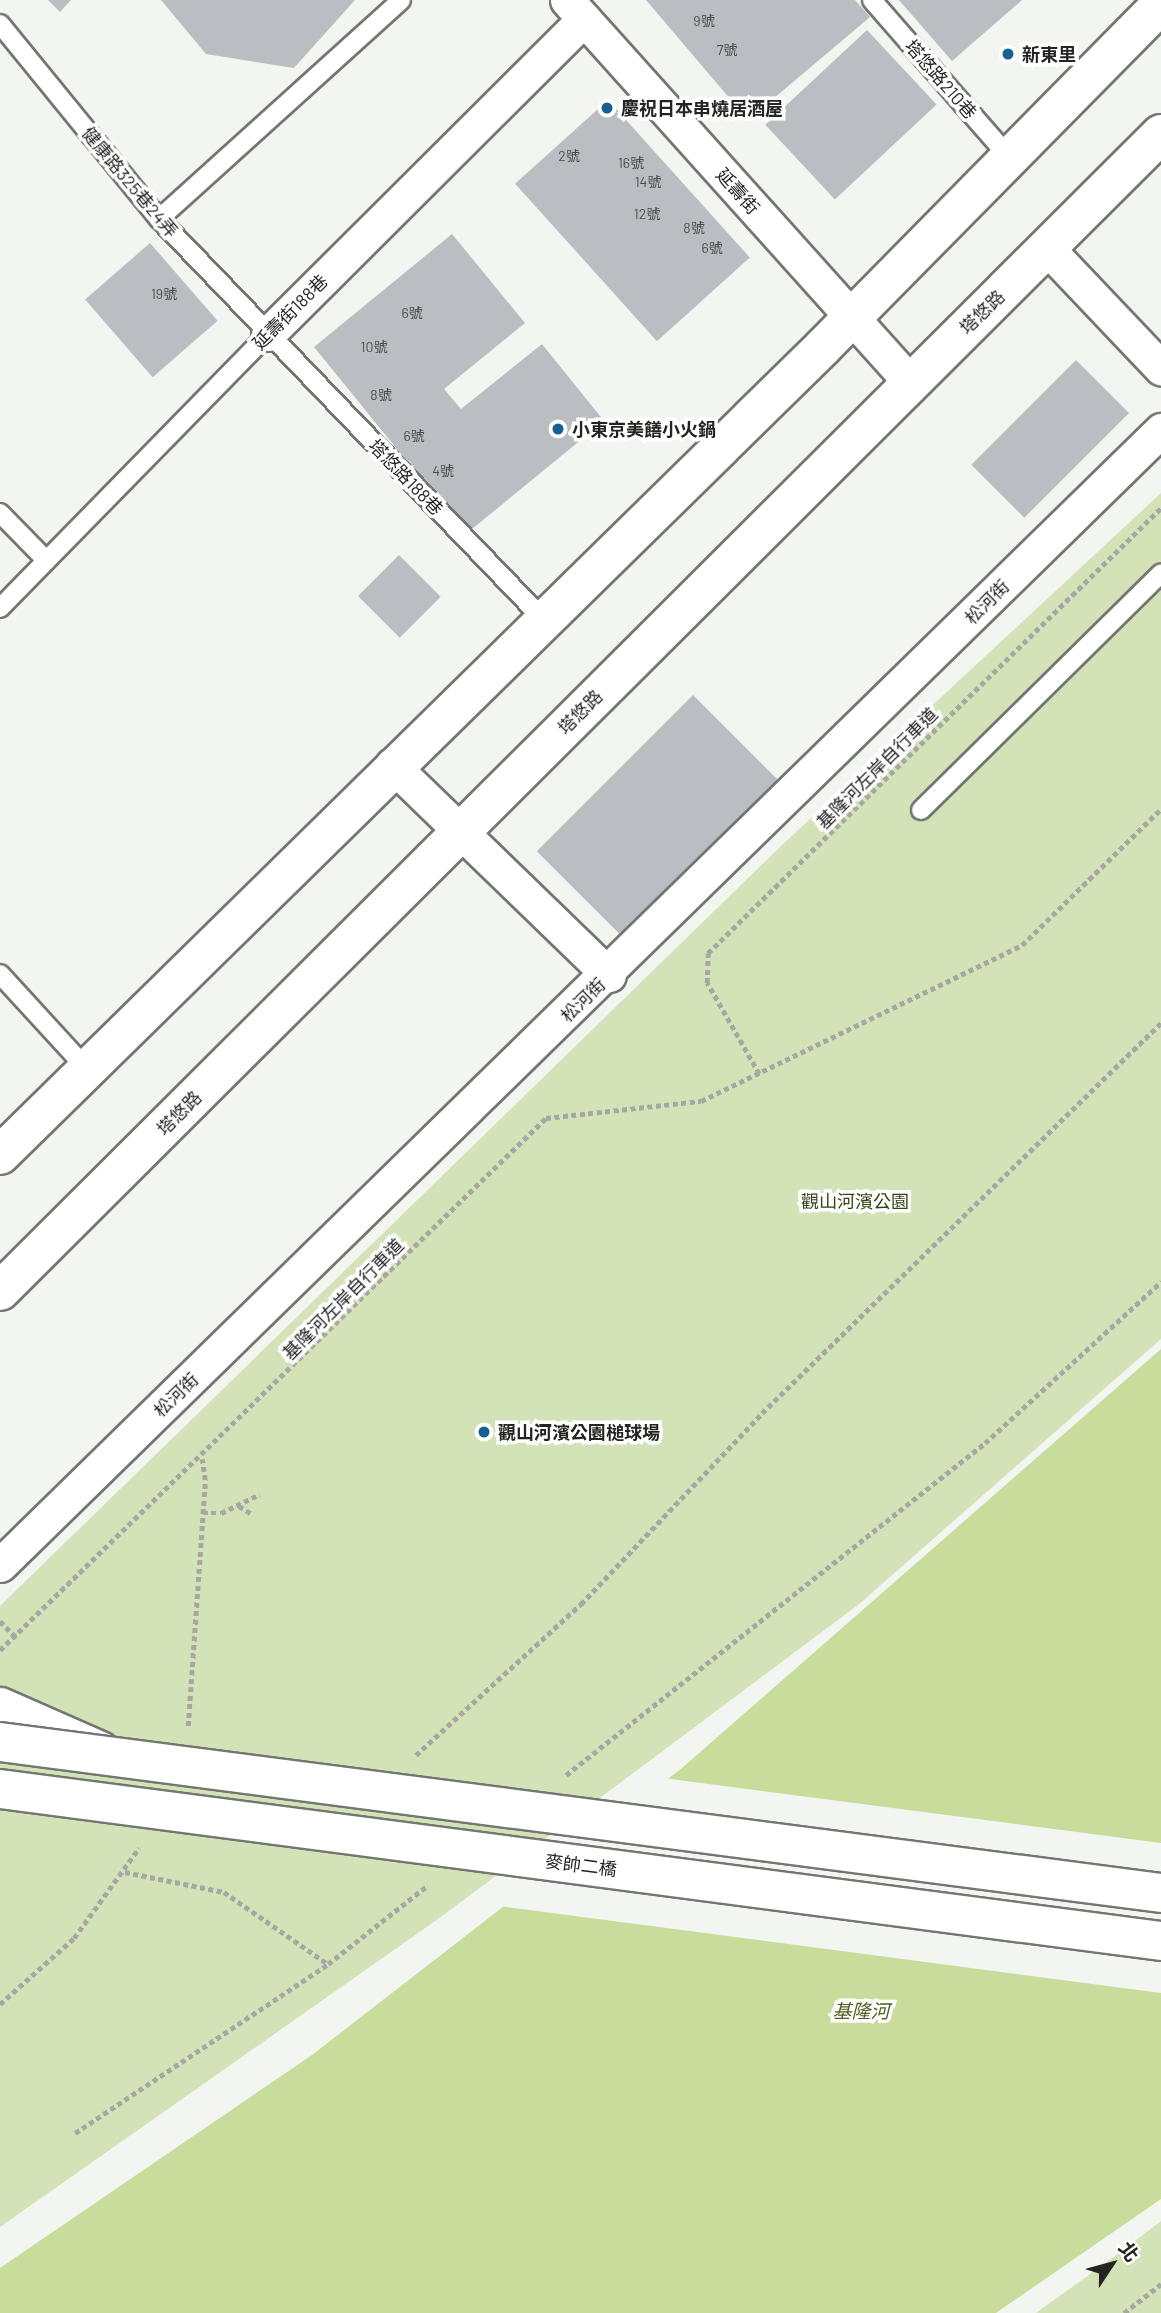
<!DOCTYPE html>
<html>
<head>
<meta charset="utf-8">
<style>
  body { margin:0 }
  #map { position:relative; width:1161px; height:2313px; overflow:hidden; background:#f3f5f0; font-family:Barlow,"Noto Sans TC",sans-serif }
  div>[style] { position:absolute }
  .green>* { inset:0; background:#d4e2b7 }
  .water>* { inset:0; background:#c8dc9c }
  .pier>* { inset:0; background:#f3f5f0 }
  .building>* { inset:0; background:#babec2; transform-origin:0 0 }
  .path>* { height:4.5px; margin-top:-2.25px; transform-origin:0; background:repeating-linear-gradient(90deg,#a7a8a4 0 5px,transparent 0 8.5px) }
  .roads { filter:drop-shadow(2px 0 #747671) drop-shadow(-2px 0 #747671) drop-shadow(0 2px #747671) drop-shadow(0 -2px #747671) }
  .lane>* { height:18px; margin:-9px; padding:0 9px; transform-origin:9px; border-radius:9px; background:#fff }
  .street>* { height:33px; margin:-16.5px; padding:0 16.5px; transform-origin:16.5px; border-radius:16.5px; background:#fff }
  .secondary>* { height:38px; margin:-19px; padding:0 19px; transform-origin:19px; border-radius:19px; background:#fff }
  .highway>* { height:38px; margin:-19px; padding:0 19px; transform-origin:19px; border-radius:19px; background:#fff }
  .bridges { filter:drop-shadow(2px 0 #747671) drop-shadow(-2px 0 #747671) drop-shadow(0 2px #747671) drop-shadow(0 -2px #747671) }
  .highway-bridge>* { height:38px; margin:-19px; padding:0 19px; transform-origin:19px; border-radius:19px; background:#fff }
  .dots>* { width:19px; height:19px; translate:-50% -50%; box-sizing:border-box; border:4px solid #fff; border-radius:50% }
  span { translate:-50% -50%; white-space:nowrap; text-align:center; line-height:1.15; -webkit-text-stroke:7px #fff; paint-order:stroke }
  .number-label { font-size:14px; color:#4a4b4b }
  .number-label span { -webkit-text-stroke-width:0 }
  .poi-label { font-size:18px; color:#242523; font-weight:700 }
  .left { translate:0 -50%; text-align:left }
  .street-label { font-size:18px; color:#242523 }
  .park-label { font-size:18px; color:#374314 }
  .water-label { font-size:19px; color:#4e5f1b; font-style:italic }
  .north { position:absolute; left:1077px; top:2229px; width:70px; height:70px; -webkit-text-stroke:5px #fff; paint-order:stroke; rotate:54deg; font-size:19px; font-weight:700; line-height:28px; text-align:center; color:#242523 }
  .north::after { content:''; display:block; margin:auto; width:24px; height:32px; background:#242523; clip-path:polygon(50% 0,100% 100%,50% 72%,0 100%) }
</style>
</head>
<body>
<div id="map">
  <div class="green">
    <div style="clip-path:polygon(1161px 493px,1161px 1339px,858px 1605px,438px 1919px,0 2227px,0 1606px,780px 847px)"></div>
    <div style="clip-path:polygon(1161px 2221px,1161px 2313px,1036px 2313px,1118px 2254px)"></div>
  </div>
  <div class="water">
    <div style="clip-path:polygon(1161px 1349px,1161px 2199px,996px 2313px,0 2313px,0 2268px,312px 2055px,682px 1768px)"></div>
  </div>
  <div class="pier">
    <div style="clip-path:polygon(663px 1778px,1161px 1843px,1161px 1993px,499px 1906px)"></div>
  </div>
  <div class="building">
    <div style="clip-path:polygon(48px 0,71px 0,60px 12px)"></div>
    <div style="clip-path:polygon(161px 0,355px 0,294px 68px,206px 54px)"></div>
    <div style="clip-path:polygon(646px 0,855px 0,870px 17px,748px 120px)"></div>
    <div style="clip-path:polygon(899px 0,1022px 0,952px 61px)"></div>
    <div style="left:867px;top:30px;width:102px;height:139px;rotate:47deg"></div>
    <div style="left:608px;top:100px;width:212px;height:125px;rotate:48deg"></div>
    <div style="clip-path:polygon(452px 234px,525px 323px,444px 389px,461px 409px,542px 344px,604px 421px,466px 534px,314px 347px)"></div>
    <div style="left:150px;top:243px;width:103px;height:86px;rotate:49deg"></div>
    <div style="left:1076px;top:360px;width:75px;height:148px;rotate:45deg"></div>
    <div style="left:399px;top:555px;width:59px;height:58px;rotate:45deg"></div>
    <div style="left:693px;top:695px;width:120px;height:221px;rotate:45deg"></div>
  </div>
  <div class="path">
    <div style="left:759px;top:1074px;width:105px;rotate:-119.7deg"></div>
    <div style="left:707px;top:983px;width:30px;rotate:-88deg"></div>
    <div style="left:708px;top:953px;width:635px;rotate:-44.49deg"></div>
    <div style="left:239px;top:1506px;width:15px;rotate:32deg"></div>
    <div style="left:203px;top:1513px;width:18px"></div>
    <div style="left:221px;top:1513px;width:43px;rotate:-26deg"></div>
    <div style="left:0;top:1621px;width:23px;rotate:45deg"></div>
    <div style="left:0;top:1650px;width:762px;rotate:-44.26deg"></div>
    <div style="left:546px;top:1118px;width:156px;rotate:-6.3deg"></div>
    <div style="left:701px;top:1101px;width:357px;rotate:-25.9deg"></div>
    <div style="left:1022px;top:945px;width:194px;rotate:-44.4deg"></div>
    <div style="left:188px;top:1726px;width:247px;rotate:-86deg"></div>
    <div style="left:205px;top:1480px;width:21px;rotate:-98deg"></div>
    <div style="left:416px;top:1755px;width:224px;rotate:-42.5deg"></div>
    <div style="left:581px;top:1604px;width:263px;rotate:-46.5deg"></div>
    <div style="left:762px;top:1413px;width:558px;rotate:-44.35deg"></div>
    <div style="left:566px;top:1775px;width:535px;rotate:-38.39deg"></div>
    <div style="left:985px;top:1443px;width:239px;rotate:-42.5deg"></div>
    <div style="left:125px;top:1872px;width:101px;rotate:11.4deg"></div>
    <div style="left:224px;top:1892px;width:126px;rotate:34.7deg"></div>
    <div style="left:0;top:2004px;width:99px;rotate:-41.7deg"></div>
    <div style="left:74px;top:1938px;width:111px;rotate:-54.2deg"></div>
    <div style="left:75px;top:2133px;width:304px;rotate:-33.7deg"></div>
    <div style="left:328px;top:1964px;width:127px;rotate:-38.3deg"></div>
    <div style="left:1124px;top:2313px;width:47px;rotate:-38.1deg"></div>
  </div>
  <div class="roads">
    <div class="lane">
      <div style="left:872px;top:0;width:210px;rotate:48.9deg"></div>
      <div style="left:0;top:24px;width:252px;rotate:50.8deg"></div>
      <div style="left:159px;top:219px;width:556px;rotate:46.17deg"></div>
      <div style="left:159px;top:219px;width:326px;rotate:-42.1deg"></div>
      <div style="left:0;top:513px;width:64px;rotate:45.6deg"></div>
      <div style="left:0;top:608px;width:383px;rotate:-45.6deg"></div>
      <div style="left:921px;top:810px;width:337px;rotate:-44.6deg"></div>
      <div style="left:0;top:974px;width:129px;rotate:47.5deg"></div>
    </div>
    <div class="street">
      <div style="left:567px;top:0;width:513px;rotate:48.08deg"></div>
      <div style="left:1047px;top:248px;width:166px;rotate:46.5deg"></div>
      <div style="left:268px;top:334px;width:446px;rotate:-44.9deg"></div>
      <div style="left:392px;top:765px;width:302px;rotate:44.1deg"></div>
      <div style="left:0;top:1565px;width:1624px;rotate:-44.35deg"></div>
    </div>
    <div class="secondary">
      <div style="left:0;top:1155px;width:1152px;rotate:-44.47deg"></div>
      <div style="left:822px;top:348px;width:483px;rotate:-45.4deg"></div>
      <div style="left:0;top:1291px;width:1639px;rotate:-44.9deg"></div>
    </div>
    <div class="highway">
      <div style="left:0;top:1707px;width:109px;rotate:23.7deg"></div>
    </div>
  </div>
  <div class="bridges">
    <div class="highway-bridge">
      <div style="left:0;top:1742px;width:1171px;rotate:7.41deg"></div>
      <div style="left:0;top:1789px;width:1171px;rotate:7.46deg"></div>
    </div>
  </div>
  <div class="dots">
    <div style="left:1008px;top:54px;background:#176094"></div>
    <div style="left:607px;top:108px;background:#176094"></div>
    <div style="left:558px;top:429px;background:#176094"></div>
    <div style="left:484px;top:1432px;background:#176094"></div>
  </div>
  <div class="number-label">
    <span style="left:704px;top:21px">9號</span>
    <span style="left:727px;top:50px">7號</span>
    <span style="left:569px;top:156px">2號</span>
    <span style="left:631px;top:163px">16號</span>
    <span style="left:648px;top:182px">14號</span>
    <span style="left:647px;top:214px">12號</span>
    <span style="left:694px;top:228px">8號</span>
    <span style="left:712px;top:248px">6號</span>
    <span style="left:164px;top:294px">19號</span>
    <span style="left:412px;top:313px">6號</span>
    <span style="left:374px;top:347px">10號</span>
    <span style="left:381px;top:395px">8號</span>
    <span style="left:414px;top:436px">6號</span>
    <span style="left:443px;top:471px">4號</span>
  </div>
  <div class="poi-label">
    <span class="left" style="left:1022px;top:54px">新東里</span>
    <span class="left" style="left:621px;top:108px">慶祝日本串燒居酒屋</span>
    <span class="left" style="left:572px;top:429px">小東京美饍小火鍋</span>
    <span class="left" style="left:498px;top:1432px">觀山河濱公園槌球場</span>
  </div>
  <div class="street-label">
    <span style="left:941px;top:79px;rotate:49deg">塔悠路210巷</span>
    <span style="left:130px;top:182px;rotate:50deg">健康路325巷24弄</span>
    <span style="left:738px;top:191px;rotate:48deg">延壽街</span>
    <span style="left:290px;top:312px;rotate:-45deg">延壽街188巷</span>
    <span style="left:982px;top:312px;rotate:-44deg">塔悠路</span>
    <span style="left:406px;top:477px;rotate:46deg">塔悠路188巷</span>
    <span style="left:987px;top:602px;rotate:-45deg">松河街</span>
    <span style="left:580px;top:712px;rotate:-45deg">塔悠路</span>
    <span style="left:877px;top:768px;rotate:-45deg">基隆河左岸自行車道</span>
    <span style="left:583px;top:1000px;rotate:-44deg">松河街</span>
    <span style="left:179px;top:1113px;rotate:-45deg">塔悠路</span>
    <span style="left:343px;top:1299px;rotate:-45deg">基隆河左岸自行車道</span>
    <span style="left:176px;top:1395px;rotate:-44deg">松河街</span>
    <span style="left:581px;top:1865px;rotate:7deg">麥帥二橋</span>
  </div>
  <div class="park-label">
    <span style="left:855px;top:1201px">觀山河濱公園</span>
  </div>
  <div class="water-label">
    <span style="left:861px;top:2011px">基隆河</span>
  </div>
  <div class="north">北</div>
</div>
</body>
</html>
